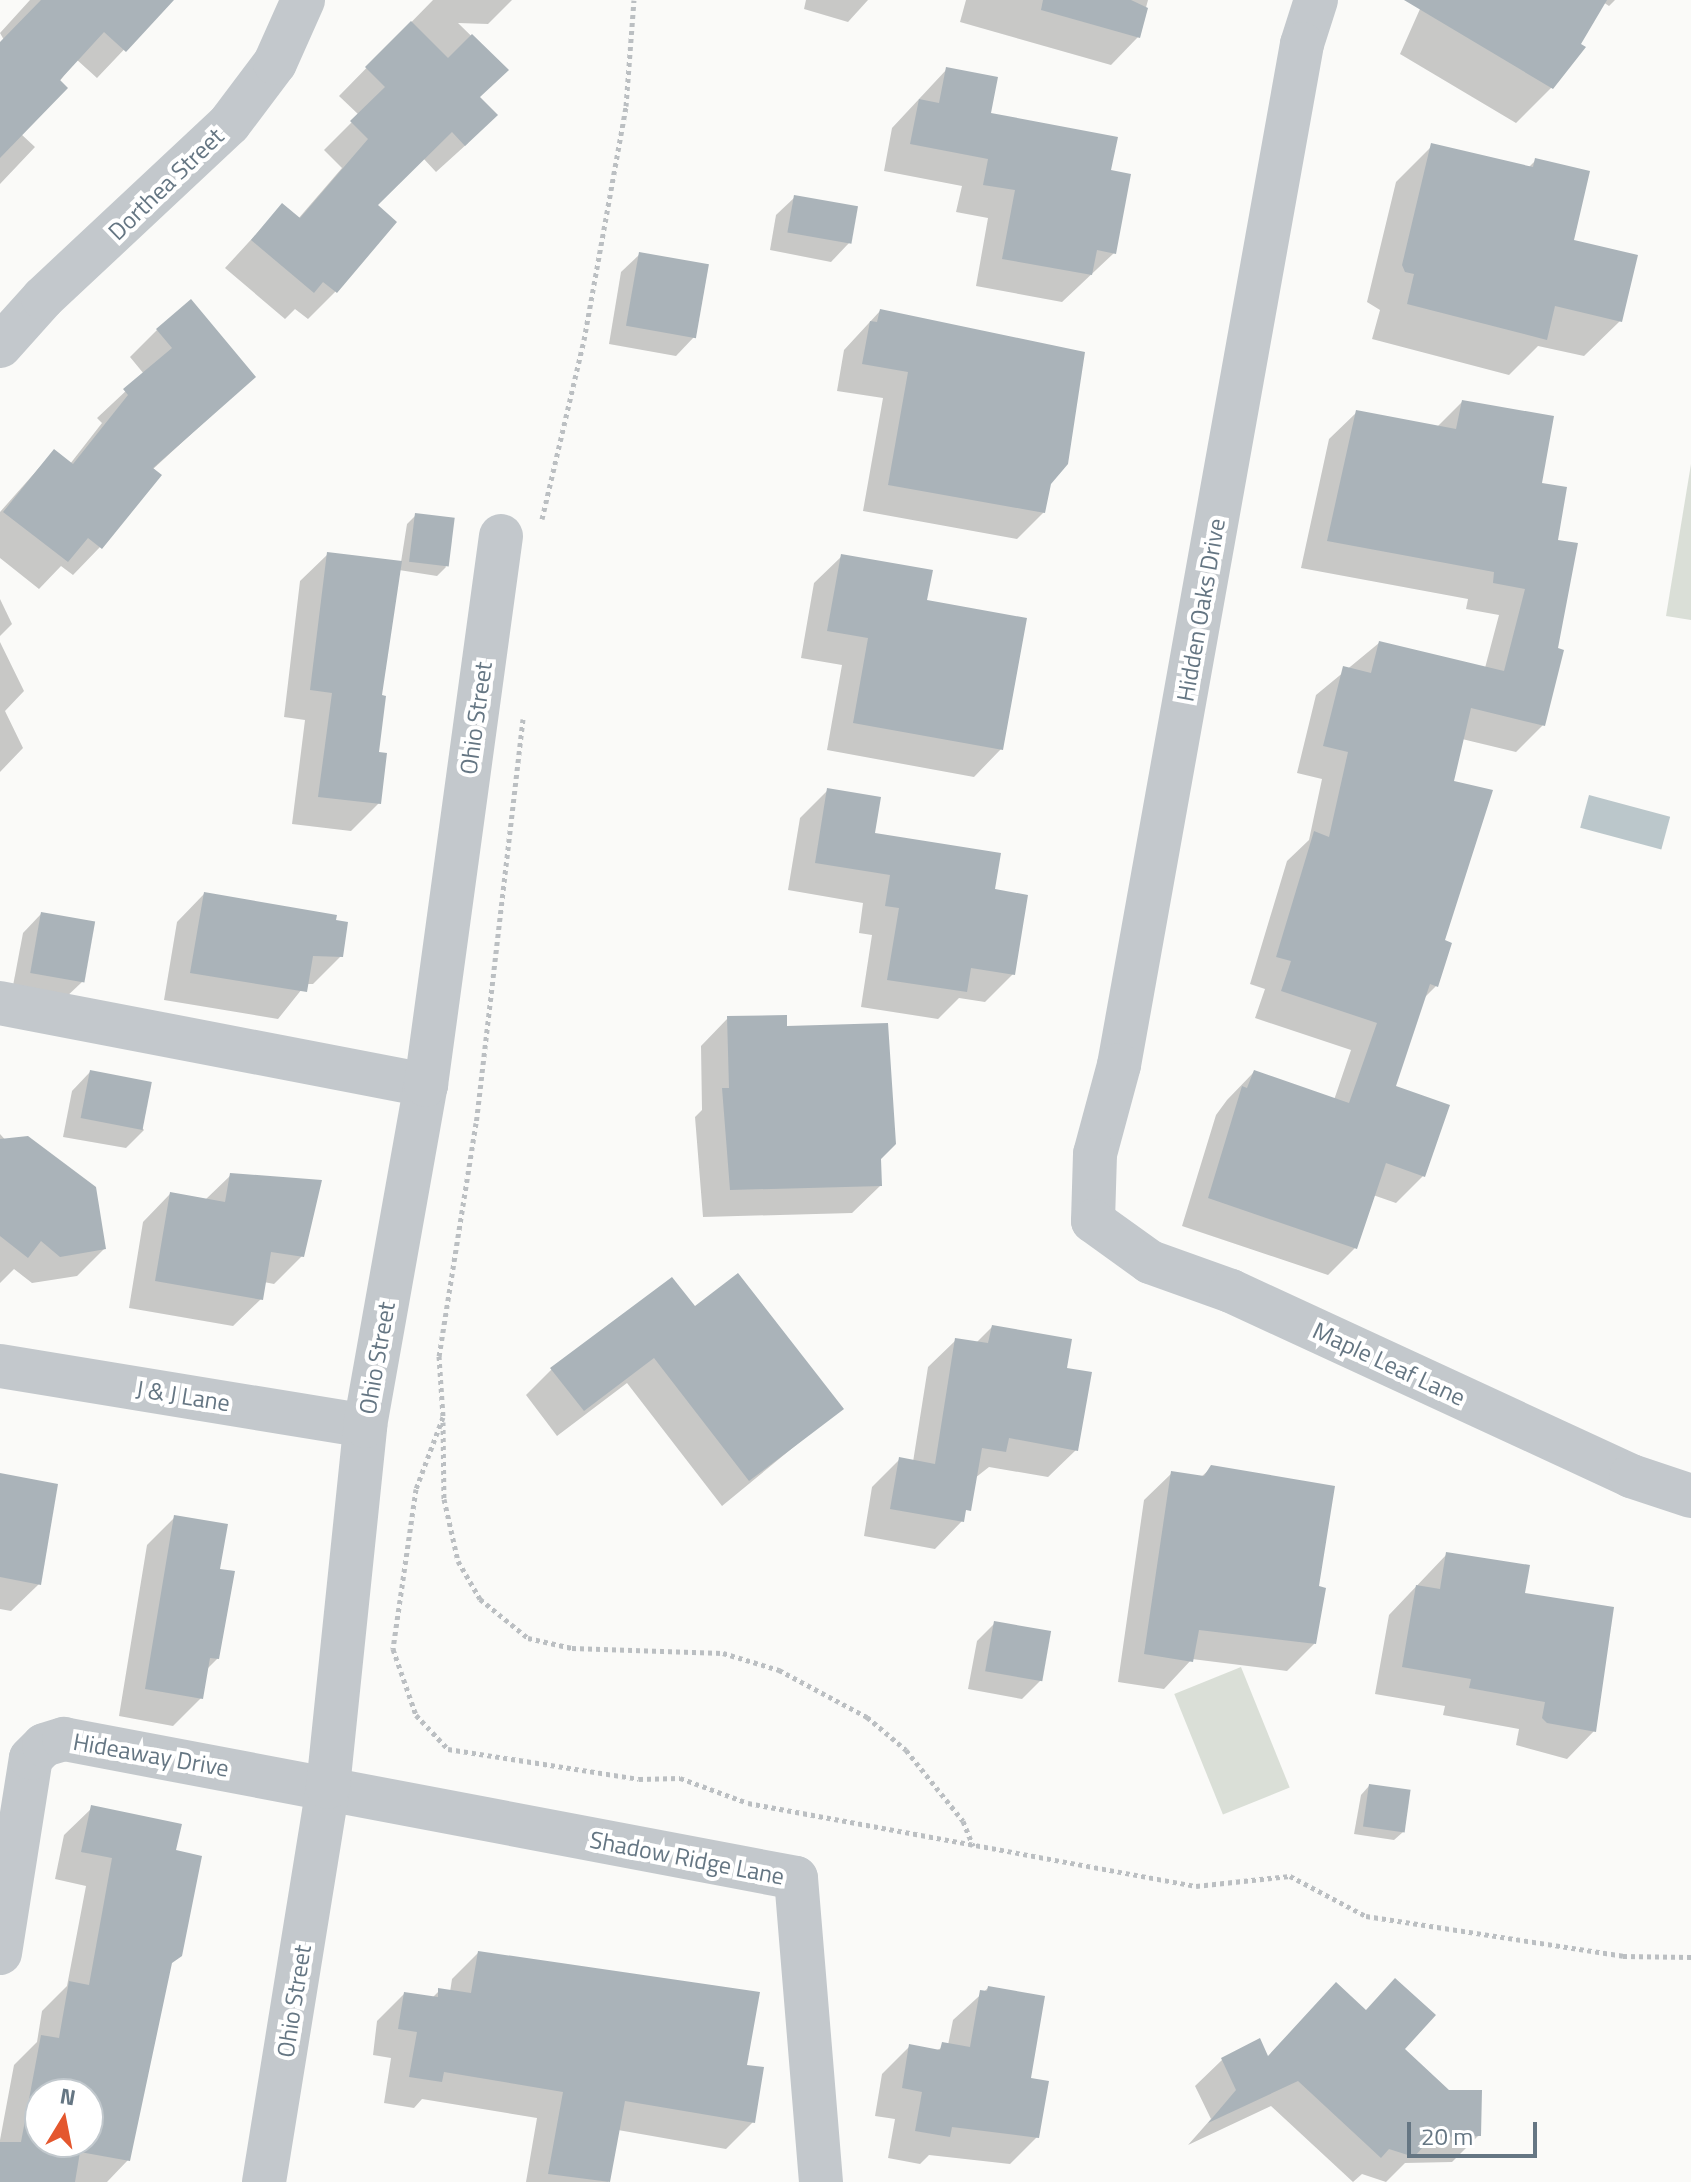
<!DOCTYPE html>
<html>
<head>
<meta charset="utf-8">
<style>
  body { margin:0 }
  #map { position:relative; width:1691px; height:2182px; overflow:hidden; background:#fafaf8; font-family:"Titillium Web",sans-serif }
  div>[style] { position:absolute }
  .green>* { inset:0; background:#dadfd7; transform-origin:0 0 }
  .water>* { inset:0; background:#bbc7cb; transform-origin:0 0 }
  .shadow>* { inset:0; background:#0003 }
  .building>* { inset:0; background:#aab3b9; transform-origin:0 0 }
  .path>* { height:5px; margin-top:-2.5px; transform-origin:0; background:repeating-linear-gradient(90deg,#bbbfc2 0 4px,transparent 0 8px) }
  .minor>* { height:44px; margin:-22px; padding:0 22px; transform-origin:22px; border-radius:22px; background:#c3c8cc }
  span { translate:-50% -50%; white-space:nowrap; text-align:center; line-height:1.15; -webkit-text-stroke:8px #fff; paint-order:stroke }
  .street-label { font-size:24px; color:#657683 }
  .north { position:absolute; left:24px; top:2078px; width:80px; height:80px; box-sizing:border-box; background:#fff; border:2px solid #c1c8cd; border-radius:50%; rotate:10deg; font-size:22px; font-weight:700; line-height:32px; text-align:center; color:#657683 }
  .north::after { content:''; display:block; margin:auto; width:28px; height:36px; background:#e4572e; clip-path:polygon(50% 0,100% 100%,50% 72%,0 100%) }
  .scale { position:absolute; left:1407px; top:2122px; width:130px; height:36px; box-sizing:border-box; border:4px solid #657683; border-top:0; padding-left:10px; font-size:24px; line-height:28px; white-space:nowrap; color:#657683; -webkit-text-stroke:6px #fff; paint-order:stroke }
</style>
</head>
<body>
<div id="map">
  <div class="green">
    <div style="clip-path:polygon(1691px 464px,1691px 620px,1666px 616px)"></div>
    <div style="left:1241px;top:1667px;width:130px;height:72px;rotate:68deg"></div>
  </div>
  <div class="water">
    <div style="left:1589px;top:795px;width:84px;height:34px;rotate:15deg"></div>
  </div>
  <div class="shadow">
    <div style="clip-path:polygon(30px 0,171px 0,97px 78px,76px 59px,21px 134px,35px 147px,0 184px,0 45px,4px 40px,0 33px)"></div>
    <div style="clip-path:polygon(433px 0,512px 0,488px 24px,458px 23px,506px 70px,478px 98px,468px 143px,436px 172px,423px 158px,375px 205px,335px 292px,308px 319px,295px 309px,285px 319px,225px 268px,282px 206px,298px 219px,342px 168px,324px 150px,359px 115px,339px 96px)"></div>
    <div style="clip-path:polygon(806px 0,868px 0,848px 22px,804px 9px)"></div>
    <div style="clip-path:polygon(966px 0,1148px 0,1138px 37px,1111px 65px,960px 22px)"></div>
    <div style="clip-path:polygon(1424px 0,1615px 0,1609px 6px,1603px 2px,1552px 87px,1516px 123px,1400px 54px)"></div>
    <div style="clip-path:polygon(947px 69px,989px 114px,1109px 172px,1114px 253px,1062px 302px,976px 286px,988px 218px,956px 212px,962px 186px,884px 171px,892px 128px)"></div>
    <div style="clip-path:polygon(1432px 146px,1528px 168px,1536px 160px,1571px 241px,1620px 321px,1584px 356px,1538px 346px,1509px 375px,1372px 339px,1380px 310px,1367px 302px,1396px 182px)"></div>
    <div style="clip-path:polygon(795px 197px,849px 243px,831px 262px,770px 250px,776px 215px)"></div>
    <div style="clip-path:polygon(640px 254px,694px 337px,676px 356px,609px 344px,621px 272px)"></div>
    <div style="clip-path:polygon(880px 311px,1049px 483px,1044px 512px,1017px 539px,863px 511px,883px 398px,837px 391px,844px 350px)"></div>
    <div style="clip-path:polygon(157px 330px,253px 377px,152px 470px,100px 547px,73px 575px,61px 566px,39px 589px,0 558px,0 512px,54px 451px,70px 464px,102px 423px,97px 418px,144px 374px,130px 357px)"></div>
    <div style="clip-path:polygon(1462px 402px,1540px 484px,1556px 542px,1543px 725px,1516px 752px,1462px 739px,1451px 782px,1442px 941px,1450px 944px,1436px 986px,1422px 1000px,1393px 1087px,1423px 1176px,1396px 1203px,1373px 1195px,1355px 1248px,1328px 1275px,1182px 1226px,1216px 1115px,1227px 1100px,1254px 1072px,1334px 1100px,1351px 1050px,1255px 1018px,1265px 989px,1250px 984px,1287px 861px,1309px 840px,1322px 779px,1297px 773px,1316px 695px,1379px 643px,1485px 668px,1499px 615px,1466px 609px,1468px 599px,1301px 568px,1329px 439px,1357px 412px,1437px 427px)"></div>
    <div style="clip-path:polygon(416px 515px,446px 567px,437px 576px,399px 570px,379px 696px,379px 803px,351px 831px,292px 824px,305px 720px,284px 717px,300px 581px,328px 554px,401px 562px,407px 524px)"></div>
    <div style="clip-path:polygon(842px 556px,925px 602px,1001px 749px,974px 777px,827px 750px,842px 665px,801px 658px,814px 583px)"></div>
    <div style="clip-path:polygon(0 599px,12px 624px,0 636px)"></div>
    <div style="clip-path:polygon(0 642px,24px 691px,5px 711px,23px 748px,0 772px)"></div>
    <div style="clip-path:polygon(828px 790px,873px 835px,993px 890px,1013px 974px,985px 1002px,959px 998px,938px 1019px,861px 1007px,872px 935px,859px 933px,863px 903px,788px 890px,800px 818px)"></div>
    <div style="clip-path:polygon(204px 894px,341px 956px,313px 984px,306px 984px,278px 1019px,164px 1000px,177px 922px)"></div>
    <div style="clip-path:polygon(41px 914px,82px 982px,63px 1000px,12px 991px,23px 933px)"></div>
    <div style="clip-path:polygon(728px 1018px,785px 1028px,879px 1158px,880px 1186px,852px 1213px,703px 1217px,695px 1117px,702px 1110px,701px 1046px)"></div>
    <div style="clip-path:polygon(90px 1072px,144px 1130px,126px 1148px,63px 1137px,72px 1091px)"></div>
    <div style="clip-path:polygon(0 1134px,104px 1249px,77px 1276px,32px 1283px,14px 1269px,0 1283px)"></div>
    <div style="clip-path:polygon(231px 1175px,302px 1256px,274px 1284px,264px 1282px,261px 1299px,233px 1326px,129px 1308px,143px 1222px,170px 1194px,205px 1200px)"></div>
    <div style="clip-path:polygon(695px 1309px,841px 1408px,722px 1506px,627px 1383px,557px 1436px,526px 1395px,552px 1369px)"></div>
    <div style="clip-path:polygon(992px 1327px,1064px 1370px,1076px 1450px,1048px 1477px,989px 1467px,975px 1478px,962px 1521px,935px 1549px,864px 1536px,872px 1487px,900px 1459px,913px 1462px,928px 1367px,956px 1340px,976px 1343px)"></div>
    <div style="clip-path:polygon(1212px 1467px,1316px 1588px,1314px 1644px,1287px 1671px,1192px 1659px,1164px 1689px,1118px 1682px,1144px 1500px,1172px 1473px,1200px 1478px)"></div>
    <div style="clip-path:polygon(0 1475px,39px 1584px,11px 1611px,0 1609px)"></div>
    <div style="clip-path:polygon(175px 1517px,218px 1570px,218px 1658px,206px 1670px,201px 1698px,173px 1726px,119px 1716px,147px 1545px)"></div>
    <div style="clip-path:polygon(1447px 1554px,1594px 1731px,1567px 1759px,1516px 1745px,1519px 1729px,1443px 1715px,1445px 1706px,1375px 1694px,1389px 1615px)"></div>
    <div style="clip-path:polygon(995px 1623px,1041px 1680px,1022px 1699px,968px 1689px,977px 1641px)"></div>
    <div style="clip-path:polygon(1369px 1786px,1403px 1832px,1394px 1840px,1354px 1834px,1361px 1795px)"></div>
    <div style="clip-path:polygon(evenodd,92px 1808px,174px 1852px,169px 1966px,128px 2160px,107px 2182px,0 2182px,0 2140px,14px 2065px,37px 2042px,42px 2011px,67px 1986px,86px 1886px,55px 1879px,64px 1835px,92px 1808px,40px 2094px,88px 2094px,88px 2142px,40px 2142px,40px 2094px)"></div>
    <div style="clip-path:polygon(478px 1953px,745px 2067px,753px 2122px,726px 2149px,618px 2130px,608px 2182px,526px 2182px,537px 2118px,422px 2099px,414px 2108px,384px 2103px,391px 2058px,373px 2055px,377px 2021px,404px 1994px,432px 1998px,439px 1991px,450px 1992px,452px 1979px)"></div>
    <div style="clip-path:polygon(988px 1988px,1028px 2080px,1037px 2137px,1010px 2164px,929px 2155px,920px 2164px,888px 2158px,895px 2119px,875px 2116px,882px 2074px,910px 2046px,935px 2051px,948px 2045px,953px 2020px)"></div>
    <div style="clip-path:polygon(1402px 2049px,1479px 2135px,1452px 2162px,1405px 2163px,1386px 2182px,1362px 2174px,1353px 2182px,1271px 2106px,1188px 2145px,1211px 2119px,1195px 2086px,1222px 2060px)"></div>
  </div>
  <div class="building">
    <div style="clip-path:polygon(41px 0,174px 0,126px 52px,104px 32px,60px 80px,68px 88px,0 158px,0 42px)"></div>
    <div style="clip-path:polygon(1043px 0,1131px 0,1148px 8px,1140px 38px,1041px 10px)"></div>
    <div style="clip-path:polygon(1404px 0,1607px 0,1581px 44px,1586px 47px,1553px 89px)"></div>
    <div style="clip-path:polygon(411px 21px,448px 58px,472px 34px,509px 70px,480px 97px,498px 115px,465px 146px,452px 132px,378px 205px,397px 222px,337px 293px,323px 282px,314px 293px,251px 240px,282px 203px,300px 218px,368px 139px,350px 121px,385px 87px,365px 67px)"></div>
    <div style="clip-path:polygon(946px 67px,998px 77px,991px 113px,1118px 137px,1111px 170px,1131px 174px,1116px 254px,1097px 250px,1092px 275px,1002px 259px,1015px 190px,983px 185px,988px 159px,910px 144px,919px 99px,939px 103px)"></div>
    <div style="clip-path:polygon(1431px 143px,1533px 167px,1535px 158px,1590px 171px,1574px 240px,1638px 255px,1622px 322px,1555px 306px,1547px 340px,1407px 304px,1414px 274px,1405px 272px,1402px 265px)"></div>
    <div style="left:794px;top:195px;width:65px;height:38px;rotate:10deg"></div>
    <div style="left:639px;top:252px;width:71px;height:75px;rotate:10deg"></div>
    <div style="clip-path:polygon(191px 299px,256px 377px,153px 468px,162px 475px,102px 549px,88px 538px,68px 562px,3px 512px,54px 449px,73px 464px,128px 395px,123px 389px,172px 348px,156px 329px)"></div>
    <div style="clip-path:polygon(880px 309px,1085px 352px,1068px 464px,1051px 484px,1045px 513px,888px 485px,908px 372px,862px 364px,870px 321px,877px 322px)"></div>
    <div style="clip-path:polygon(1462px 400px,1554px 416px,1542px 483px,1567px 487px,1558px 540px,1578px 543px,1558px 648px,1564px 650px,1545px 726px,1471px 708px,1454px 781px,1493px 790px,1445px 940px,1452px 943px,1438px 987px,1430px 984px,1396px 1086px,1450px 1105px,1425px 1177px,1386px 1163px,1357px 1249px,1208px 1198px,1242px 1086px,1247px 1088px,1254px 1070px,1349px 1103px,1377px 1023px,1281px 991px,1291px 961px,1276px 957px,1314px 831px,1329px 837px,1348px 752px,1323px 746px,1343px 666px,1371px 673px,1379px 641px,1504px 671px,1525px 589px,1493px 583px,1494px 572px,1327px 541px,1356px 410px,1456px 429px)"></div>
    <div style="left:415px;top:513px;width:40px;height:49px;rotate:7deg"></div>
    <div style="clip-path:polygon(327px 552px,402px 561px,382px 695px,386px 696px,379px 752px,387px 753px,381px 804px,318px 797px,332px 693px,310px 690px)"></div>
    <div style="clip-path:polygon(841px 554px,933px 570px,927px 600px,1027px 618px,1003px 750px,853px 723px,868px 638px,827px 631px)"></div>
    <div style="clip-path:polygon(827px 788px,881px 797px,875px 833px,1001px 853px,995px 889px,1028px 895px,1015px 975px,971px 968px,967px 992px,887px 980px,899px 908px,885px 906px,890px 875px,815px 863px)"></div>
    <div style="clip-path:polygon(204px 892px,337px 915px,336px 920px,348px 922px,343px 957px,313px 956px,307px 992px,190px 973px)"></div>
    <div style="left:41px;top:912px;width:55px;height:62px;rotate:10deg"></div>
    <div style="clip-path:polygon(787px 1015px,787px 1026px,888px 1023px,896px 1144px,881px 1159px,882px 1186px,730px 1190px,722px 1088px,729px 1088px,727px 1016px)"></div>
    <div style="left:90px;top:1070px;width:63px;height:49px;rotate:11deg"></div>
    <div style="clip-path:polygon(28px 1136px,96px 1187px,106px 1249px,60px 1257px,41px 1241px,28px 1258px,0 1236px,0 1139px)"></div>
    <div style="clip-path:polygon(230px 1173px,322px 1180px,304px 1257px,271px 1252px,263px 1300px,155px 1281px,170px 1192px,225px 1202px)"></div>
    <div style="clip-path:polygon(738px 1273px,844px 1409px,749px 1481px,654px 1358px,584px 1411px,550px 1368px,672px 1277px,695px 1306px)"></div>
    <div style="clip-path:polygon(992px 1325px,1072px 1339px,1067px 1368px,1092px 1372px,1078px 1451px,1009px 1438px,1006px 1452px,982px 1448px,971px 1511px,966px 1510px,964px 1522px,890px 1509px,899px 1457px,935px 1464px,955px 1338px,988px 1343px)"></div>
    <div style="clip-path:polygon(1211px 1465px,1335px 1486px,1319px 1586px,1326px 1588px,1316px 1644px,1199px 1630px,1193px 1662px,1144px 1654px,1171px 1471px,1204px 1476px)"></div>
    <div style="clip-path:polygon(0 1473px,58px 1484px,41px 1585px,0 1577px)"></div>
    <div style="clip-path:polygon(174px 1515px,228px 1524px,220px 1569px,235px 1571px,219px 1659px,210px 1658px,203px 1699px,145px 1689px)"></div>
    <div style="clip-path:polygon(1446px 1552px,1530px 1565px,1525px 1593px,1614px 1607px,1596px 1732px,1547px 1723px,1542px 1718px,1545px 1702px,1469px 1688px,1471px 1679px,1402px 1667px,1416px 1585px,1440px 1589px)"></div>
    <div style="left:994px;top:1621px;width:58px;height:51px;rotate:10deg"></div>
    <div style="left:1369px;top:1784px;width:42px;height:43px;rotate:8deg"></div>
    <div style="clip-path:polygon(evenodd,91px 1805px,182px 1824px,176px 1850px,202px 1856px,182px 1956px,172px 1963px,130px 2161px,80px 2152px,75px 2182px,0 2182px,0 2142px,21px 2142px,41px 2035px,59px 2038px,69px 1981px,89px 1985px,112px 1858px,81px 1852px,91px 1805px,40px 2094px,88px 2094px,88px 2142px,40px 2142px,40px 2094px)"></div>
    <div style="clip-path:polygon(478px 1951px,760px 1992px,747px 2065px,764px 2067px,755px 2123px,625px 2101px,610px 2182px,548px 2174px,563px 2092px,444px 2072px,442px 2082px,409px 2077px,417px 2032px,398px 2029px,404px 1992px,438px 1997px,438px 1988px,471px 1993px)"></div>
    <div style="clip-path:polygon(1395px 1978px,1436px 2015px,1405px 2049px,1449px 2090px,1482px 2090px,1481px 2136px,1432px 2137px,1414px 2157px,1389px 2149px,1381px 2158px,1298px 2081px,1208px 2123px,1236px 2090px,1221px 2058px,1260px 2038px,1268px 2056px,1336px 1982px,1366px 2010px)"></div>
    <div style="clip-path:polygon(988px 1986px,1045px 1996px,1031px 2078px,1049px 2081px,1039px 2138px,952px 2127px,950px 2137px,915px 2131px,922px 2092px,902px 2088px,909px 2044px,940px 2050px,942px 2042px,970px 2047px,980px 1990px,987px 1991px)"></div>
  </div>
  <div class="path">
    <div style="left:542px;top:519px;width:184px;rotate:-76.8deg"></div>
    <div style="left:584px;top:340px;width:238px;rotate:-79.8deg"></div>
    <div style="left:626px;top:106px;width:106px;rotate:-85.7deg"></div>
    <div style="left:523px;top:719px;width:407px;rotate:96.6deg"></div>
    <div style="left:476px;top:1123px;width:236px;rotate:99deg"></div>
    <div style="left:439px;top:1356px;width:61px;rotate:86.2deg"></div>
    <div style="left:443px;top:1417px;width:77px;rotate:110.6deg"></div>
    <div style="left:416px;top:1489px;width:162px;rotate:98.2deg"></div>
    <div style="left:393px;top:1649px;width:70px;rotate:70.8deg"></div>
    <div style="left:416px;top:1715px;width:47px;rotate:46.7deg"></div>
    <div style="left:448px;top:1749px;width:193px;rotate:8.9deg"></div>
    <div style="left:639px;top:1779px;width:41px;rotate:-1.4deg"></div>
    <div style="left:680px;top:1778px;width:72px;rotate:20.2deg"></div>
    <div style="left:748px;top:1803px;width:456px;rotate:10.5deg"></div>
    <div style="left:1196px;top:1886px;width:95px;rotate:-6.1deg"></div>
    <div style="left:1290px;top:1876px;width:86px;rotate:27.8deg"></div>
    <div style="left:1366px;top:1916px;width:260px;rotate:8.8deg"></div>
    <div style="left:1623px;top:1956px;width:68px;rotate:0.8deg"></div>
    <div style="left:443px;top:1422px;width:77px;rotate:89.3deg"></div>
    <div style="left:444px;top:1499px;width:64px;rotate:77.3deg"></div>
    <div style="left:458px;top:1561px;width:44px;rotate:59.9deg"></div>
    <div style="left:480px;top:1599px;width:62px;rotate:39.1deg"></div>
    <div style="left:528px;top:1638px;width:45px;rotate:12.8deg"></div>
    <div style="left:572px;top:1648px;width:151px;rotate:1.9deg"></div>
    <div style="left:723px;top:1653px;width:59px;rotate:16.9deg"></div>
    <div style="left:779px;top:1670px;width:100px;rotate:28.1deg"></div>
    <div style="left:867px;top:1717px;width:51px;rotate:40.2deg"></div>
    <div style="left:906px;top:1750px;width:91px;rotate:51.2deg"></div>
    <div style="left:963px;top:1821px;width:27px;rotate:68deg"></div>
  </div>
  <div class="minor">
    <div style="left:1316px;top:0;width:46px;rotate:107.7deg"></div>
    <div style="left:1302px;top:44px;width:1037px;rotate:100.16deg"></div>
    <div style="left:1119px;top:1065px;width:92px;rotate:105.1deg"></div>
    <div style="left:1095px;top:1154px;width:67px;rotate:91.7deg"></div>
    <div style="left:1093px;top:1221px;width:70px;rotate:35.7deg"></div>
    <div style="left:1150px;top:1262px;width:86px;rotate:19.7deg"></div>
    <div style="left:1231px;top:1291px;width:441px;rotate:24.8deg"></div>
    <div style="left:1631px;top:1476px;width:63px;rotate:18.4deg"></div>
    <div style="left:0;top:346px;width:64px;rotate:-48.1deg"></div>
    <div style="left:43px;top:298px;width:255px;rotate:-43.1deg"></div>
    <div style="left:229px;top:124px;width:76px;rotate:-53deg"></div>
    <div style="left:275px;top:63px;width:69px;rotate:-66deg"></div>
    <div style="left:0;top:1003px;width:434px;rotate:10.9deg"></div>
    <div style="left:0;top:1366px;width:370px;rotate:9.3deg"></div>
    <div style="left:0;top:1953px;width:197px;rotate:-81deg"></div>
    <div style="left:31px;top:1758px;width:18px;rotate:-45deg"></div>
    <div style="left:44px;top:1745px;width:21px;rotate:-17deg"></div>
    <div style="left:64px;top:1739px;width:745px;rotate:10.75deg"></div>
    <div style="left:796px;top:1878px;width:305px;rotate:85.3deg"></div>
    <div style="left:264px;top:2182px;width:400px;rotate:-80.8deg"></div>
    <div style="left:328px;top:1787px;width:363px;rotate:-84.1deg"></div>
    <div style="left:365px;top:1426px;width:346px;rotate:-79.9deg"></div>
    <div style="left:426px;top:1085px;width:554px;rotate:-82.22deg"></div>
  </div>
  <div class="street-label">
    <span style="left:166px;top:184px;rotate:-44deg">Dorthea Street</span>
    <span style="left:1201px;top:610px;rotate:-80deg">Hidden Oaks Drive</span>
    <span style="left:476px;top:718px;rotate:-82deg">Ohio Street</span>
    <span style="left:377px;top:1358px;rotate:-80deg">Ohio Street</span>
    <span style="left:1389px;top:1364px;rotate:25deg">Maple Leaf Lane</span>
    <span style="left:183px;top:1396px;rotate:9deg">J &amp; J Lane</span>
    <span style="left:151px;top:1755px;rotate:10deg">Hideaway Drive</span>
    <span style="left:687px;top:1858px;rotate:11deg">Shadow Ridge Lane</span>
    <span style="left:294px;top:2001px;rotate:-81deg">Ohio Street</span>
  </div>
  <div class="north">N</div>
  <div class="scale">20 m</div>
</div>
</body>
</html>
